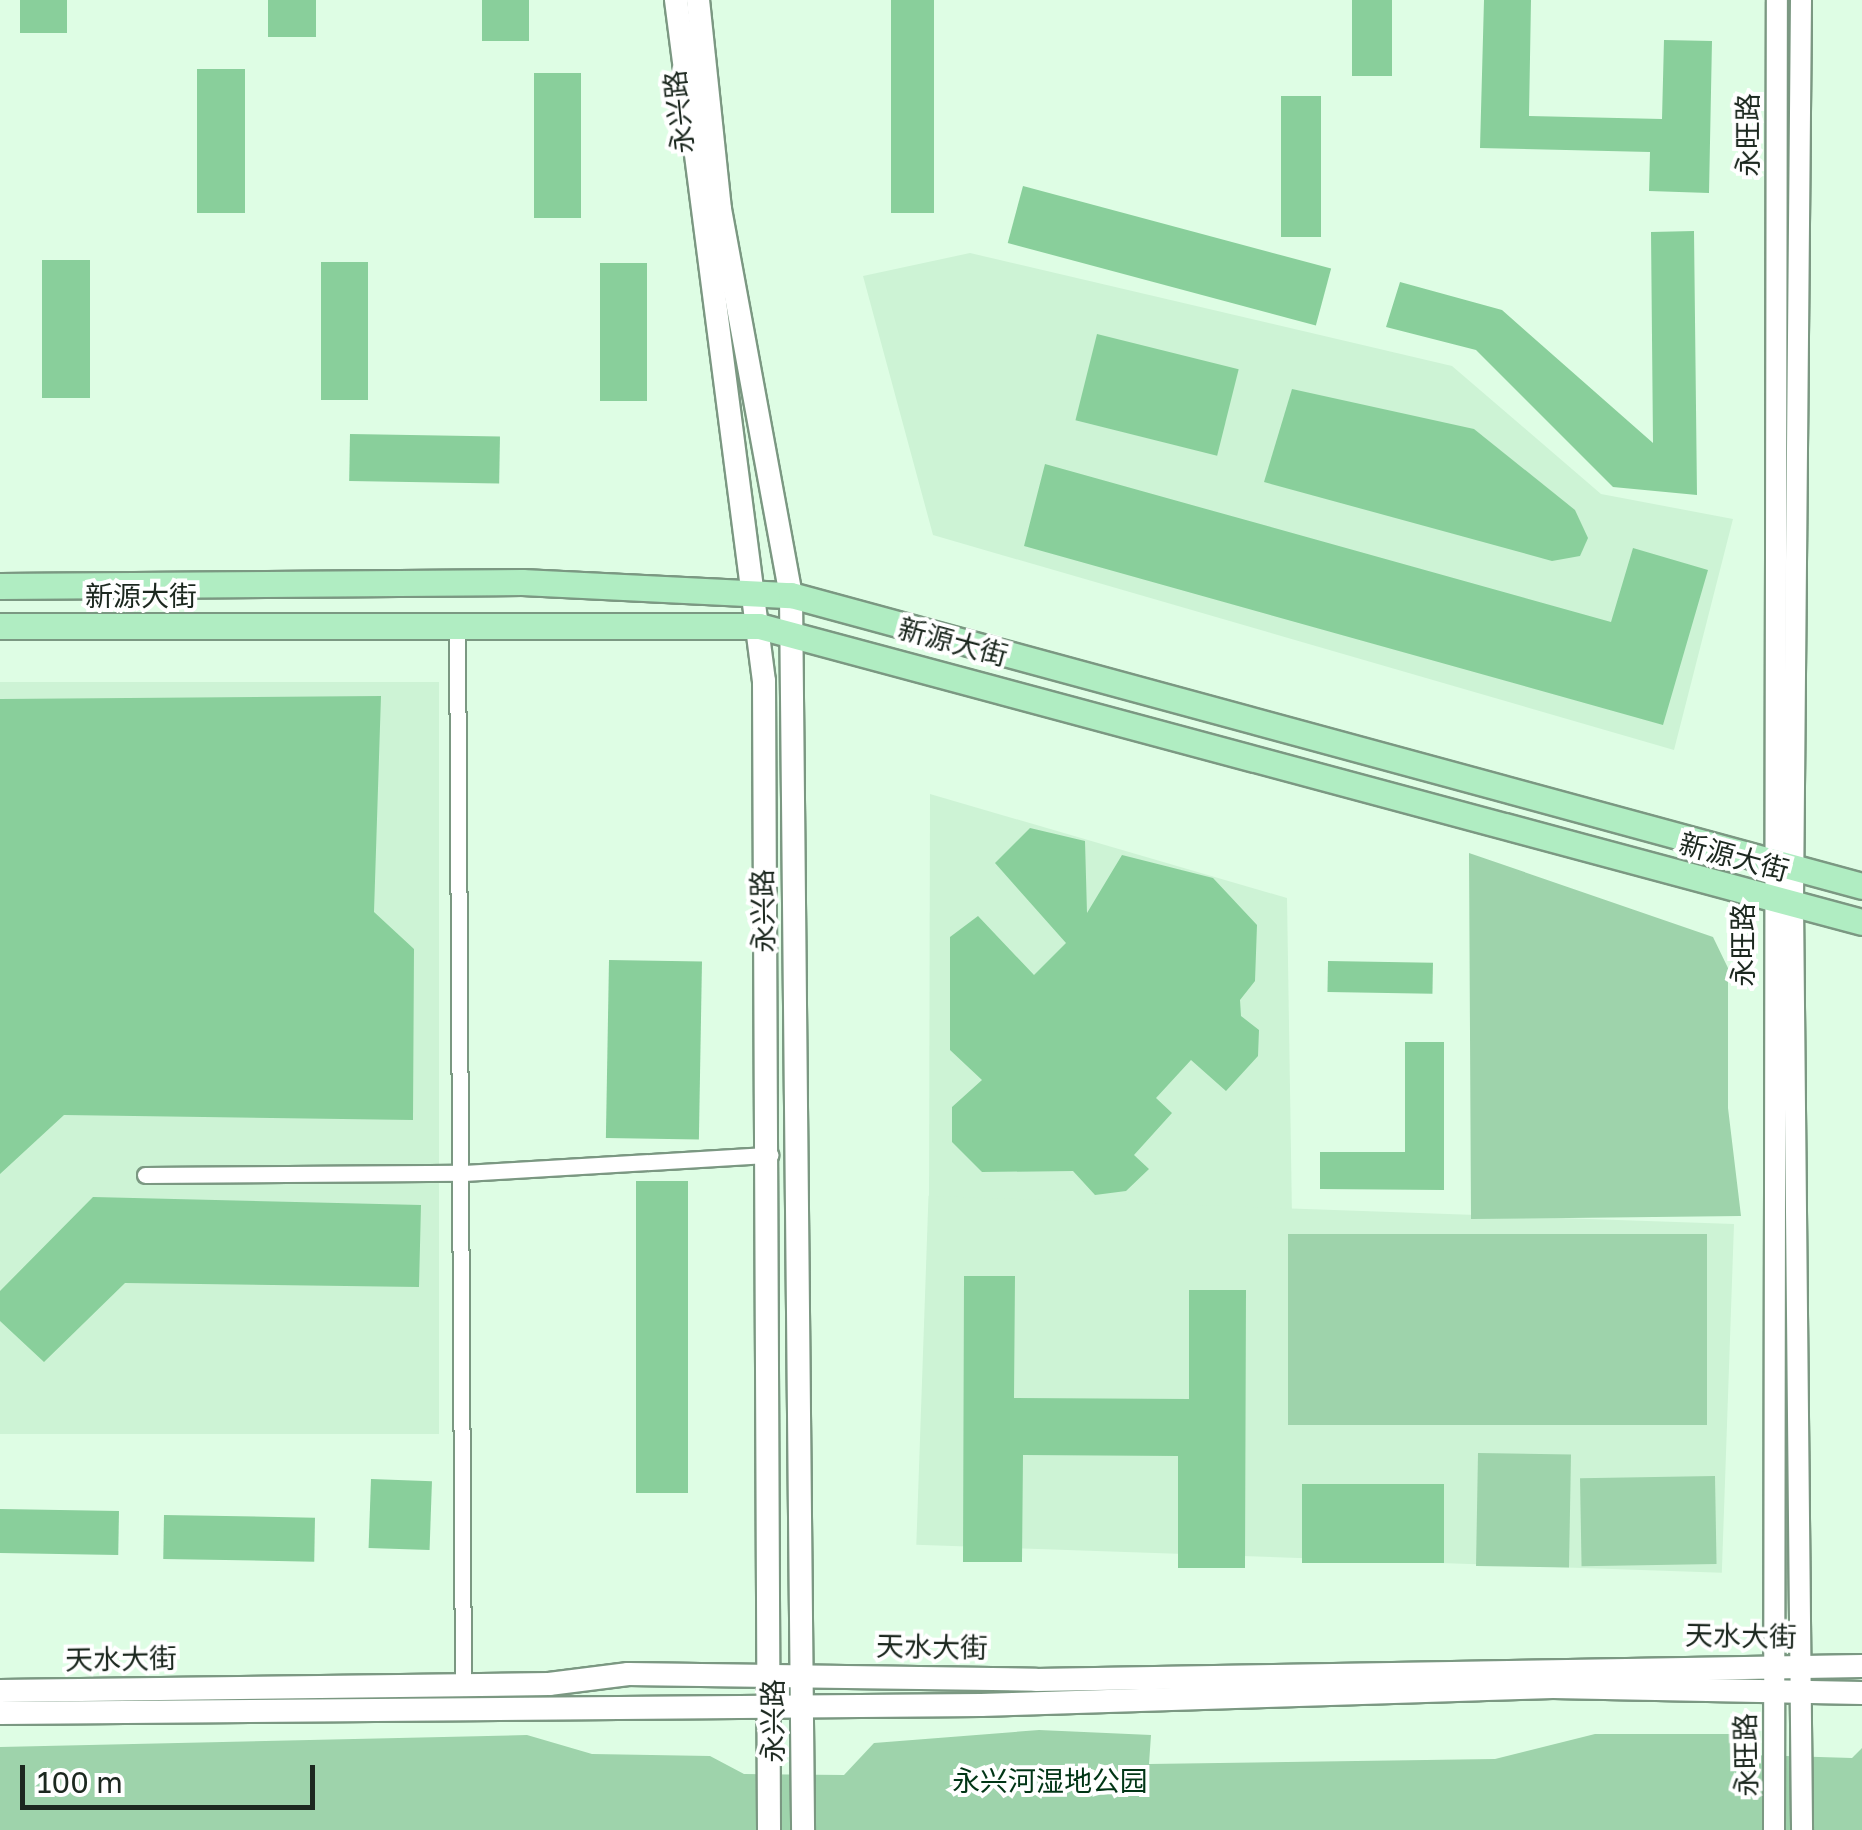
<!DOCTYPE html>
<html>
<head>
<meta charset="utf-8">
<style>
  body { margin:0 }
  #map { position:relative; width:1862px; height:1830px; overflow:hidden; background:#defde4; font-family:"Golos Text","Noto Sans SC",sans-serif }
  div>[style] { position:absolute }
  .built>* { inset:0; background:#cdf3d5; transform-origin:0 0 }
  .green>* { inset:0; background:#9ed3ab; transform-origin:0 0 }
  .building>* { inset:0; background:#89cf9b; transform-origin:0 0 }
  .roads { filter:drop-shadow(2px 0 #7b9882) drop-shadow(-2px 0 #7b9882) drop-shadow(0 2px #7b9882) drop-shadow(0 -2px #7b9882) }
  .minor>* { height:15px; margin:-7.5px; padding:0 7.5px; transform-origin:7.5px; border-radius:7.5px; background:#fff }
  .tertiary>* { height:20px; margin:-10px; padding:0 10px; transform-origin:10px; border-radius:10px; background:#fff }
  .secondary>* { height:22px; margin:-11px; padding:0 11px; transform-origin:11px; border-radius:11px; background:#fff }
  .primary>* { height:25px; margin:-12.5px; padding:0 12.5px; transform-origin:12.5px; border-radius:12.5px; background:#b0edc2 }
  span { translate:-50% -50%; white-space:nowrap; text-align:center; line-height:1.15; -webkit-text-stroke:8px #fff; paint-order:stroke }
  .street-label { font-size:28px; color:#1c281f }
  .park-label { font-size:28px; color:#003515 }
  .scale { position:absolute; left:20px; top:1765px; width:295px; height:45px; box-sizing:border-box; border:5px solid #1c281f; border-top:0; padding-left:12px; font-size:30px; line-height:35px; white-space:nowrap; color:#1c281f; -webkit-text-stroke:8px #fff; paint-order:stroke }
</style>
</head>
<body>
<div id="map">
  <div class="built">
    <div style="clip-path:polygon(970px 253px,1452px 366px,1601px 494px,1733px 519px,1674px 750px,933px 535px,863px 276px)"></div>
    <div style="left:439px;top:682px;width:752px;height:439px;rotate:90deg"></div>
    <div style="clip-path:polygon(930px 794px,1287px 898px,1292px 1217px,929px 1219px)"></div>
    <div style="left:1734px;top:1224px;width:349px;height:806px;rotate:92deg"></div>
  </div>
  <div class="green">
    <div style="clip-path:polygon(1469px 853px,1713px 937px,1728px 968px,1728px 1108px,1741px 1216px,1471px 1219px)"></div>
    <div style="left:1707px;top:1234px;width:191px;height:419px;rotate:90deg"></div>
    <div style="left:1478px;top:1453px;width:93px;height:113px;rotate:1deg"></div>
    <div style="left:1715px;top:1476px;width:88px;height:135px;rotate:89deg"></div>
    <div style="clip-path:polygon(1039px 1730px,1151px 1735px,1149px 1764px,1495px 1759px,1595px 1734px,1730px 1734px,1750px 1755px,1852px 1758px,1862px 1748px,1862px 1830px,0 1830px,0 1747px,527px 1735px,592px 1754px,710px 1756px,744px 1774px,844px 1775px,874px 1743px)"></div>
  </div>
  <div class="building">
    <div style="left:20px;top:0;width:47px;height:33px"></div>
    <div style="left:268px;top:0;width:48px;height:37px"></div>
    <div style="left:482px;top:0;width:47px;height:41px"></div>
    <div style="left:891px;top:0;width:43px;height:213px"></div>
    <div style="left:1352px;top:0;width:40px;height:76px"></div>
    <div style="clip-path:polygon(1484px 0,1531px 0,1529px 116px,1662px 119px,1664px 40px,1712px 41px,1709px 193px,1649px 191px,1650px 152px,1480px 148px)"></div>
    <div style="left:197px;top:69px;width:48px;height:144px"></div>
    <div style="left:534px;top:73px;width:47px;height:145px"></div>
    <div style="left:1281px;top:96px;width:40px;height:141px"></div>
    <div style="left:1023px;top:186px;width:319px;height:59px;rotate:15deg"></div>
    <div style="clip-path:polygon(1694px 231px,1697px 495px,1613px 487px,1476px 350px,1386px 327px,1400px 282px,1502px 310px,1653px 443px,1651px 232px)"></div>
    <div style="left:42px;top:260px;width:48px;height:138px"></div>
    <div style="left:321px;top:262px;width:47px;height:138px"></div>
    <div style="left:600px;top:263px;width:47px;height:138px"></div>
    <div style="left:1097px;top:334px;width:146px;height:89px;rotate:14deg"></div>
    <div style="clip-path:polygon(1292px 389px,1474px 429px,1575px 510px,1588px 538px,1580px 556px,1552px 561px,1264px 482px)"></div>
    <div style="left:350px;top:434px;width:150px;height:47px;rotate:1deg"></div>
    <div style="clip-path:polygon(1045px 464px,1611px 622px,1633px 548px,1708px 570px,1663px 725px,1024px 546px)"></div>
    <div style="clip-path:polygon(381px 696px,374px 912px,414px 949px,413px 1120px,64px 1115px,0 1174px,0 699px)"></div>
    <div style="clip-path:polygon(1030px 828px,1085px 841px,1087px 913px,1122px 855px,1213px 878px,1257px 925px,1255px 981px,1240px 1000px,1241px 1016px,1259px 1030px,1258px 1056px,1226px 1091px,1191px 1060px,1156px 1098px,1172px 1113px,1134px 1155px,1149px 1169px,1126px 1191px,1095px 1195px,1073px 1171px,982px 1172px,952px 1142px,952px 1107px,982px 1080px,950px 1050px,950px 937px,978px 916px,1034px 975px,1066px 943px,995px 863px)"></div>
    <div style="left:609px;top:960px;width:93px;height:178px;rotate:1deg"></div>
    <div style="left:1328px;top:961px;width:105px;height:31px;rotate:1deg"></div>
    <div style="clip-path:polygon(1405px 1042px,1444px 1042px,1444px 1190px,1320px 1189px,1320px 1152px,1405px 1152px)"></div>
    <div style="left:688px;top:1181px;width:312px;height:52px;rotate:90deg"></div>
    <div style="clip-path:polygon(93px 1197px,421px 1205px,419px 1287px,125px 1283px,44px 1362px,0 1321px,0 1291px)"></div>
    <div style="clip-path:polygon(964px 1276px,1015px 1276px,1014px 1398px,1189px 1399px,1189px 1290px,1246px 1290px,1245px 1568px,1178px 1568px,1178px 1456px,1023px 1455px,1022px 1562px,963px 1562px)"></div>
    <div style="left:371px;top:1479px;width:61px;height:69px;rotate:2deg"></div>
    <div style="left:1302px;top:1484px;width:142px;height:79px"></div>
    <div style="left:0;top:1509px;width:119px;height:44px;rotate:1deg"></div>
    <div style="left:164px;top:1515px;width:151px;height:44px;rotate:1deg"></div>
  </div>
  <div class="roads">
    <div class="minor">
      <div style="left:457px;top:621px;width:1064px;rotate:89.68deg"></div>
      <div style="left:145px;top:1175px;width:319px;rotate:-0.4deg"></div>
      <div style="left:464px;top:1173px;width:307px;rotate:-3.4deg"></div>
    </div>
    <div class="tertiary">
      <div style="left:1801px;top:0;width:904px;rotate:90.51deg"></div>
      <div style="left:1793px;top:904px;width:926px;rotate:89.44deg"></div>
      <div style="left:1774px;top:1830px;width:1830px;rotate:-89.91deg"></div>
    </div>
    <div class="secondary">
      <div style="left:676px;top:0;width:687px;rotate:82.64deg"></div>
      <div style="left:764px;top:681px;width:1149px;rotate:89.75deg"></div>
      <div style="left:698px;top:0;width:210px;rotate:84deg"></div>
      <div style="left:720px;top:209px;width:392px;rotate:79.6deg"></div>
      <div style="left:791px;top:595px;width:1235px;rotate:89.44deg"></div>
      <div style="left:0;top:1691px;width:549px;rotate:-0.73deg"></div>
      <div style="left:549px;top:1684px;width:80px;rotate:-7.2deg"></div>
      <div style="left:628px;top:1674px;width:408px;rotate:0.8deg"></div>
      <div style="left:1036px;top:1680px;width:826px;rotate:-0.97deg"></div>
      <div style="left:0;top:1713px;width:981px;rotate:-0.47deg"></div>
      <div style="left:981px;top:1705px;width:572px;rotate:-1.8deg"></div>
      <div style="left:1553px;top:1687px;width:309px;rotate:1.1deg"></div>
    </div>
    <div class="primary">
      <div style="left:0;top:586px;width:522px;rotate:-0.44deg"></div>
      <div style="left:522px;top:582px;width:269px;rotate:2.8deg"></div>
      <div style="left:791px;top:595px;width:1110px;rotate:15.2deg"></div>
      <div style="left:0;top:626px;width:759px"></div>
      <div style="left:759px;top:626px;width:1142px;rotate:15.02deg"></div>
    </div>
  </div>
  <div class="street-label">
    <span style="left:679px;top:112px;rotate:-96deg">永兴路</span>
    <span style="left:1748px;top:135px;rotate:-90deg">永旺路</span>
    <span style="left:141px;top:596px">新源大街</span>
    <span style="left:953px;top:642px;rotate:15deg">新源大街</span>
    <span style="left:1734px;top:857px;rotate:15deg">新源大街</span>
    <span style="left:763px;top:911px;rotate:-91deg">永兴路</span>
    <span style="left:1743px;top:945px;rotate:-90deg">永旺路</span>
    <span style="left:1741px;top:1636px;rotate:1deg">天水大街</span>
    <span style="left:932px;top:1647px;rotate:1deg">天水大街</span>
    <span style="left:121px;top:1659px;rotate:-1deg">天水大街</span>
    <span style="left:773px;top:1721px;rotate:-90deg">永兴路</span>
    <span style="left:1746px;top:1755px;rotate:-91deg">永旺路</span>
  </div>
  <div class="park-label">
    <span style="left:1050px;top:1781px">永兴河湿地公园</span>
  </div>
  <div class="scale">100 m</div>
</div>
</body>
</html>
